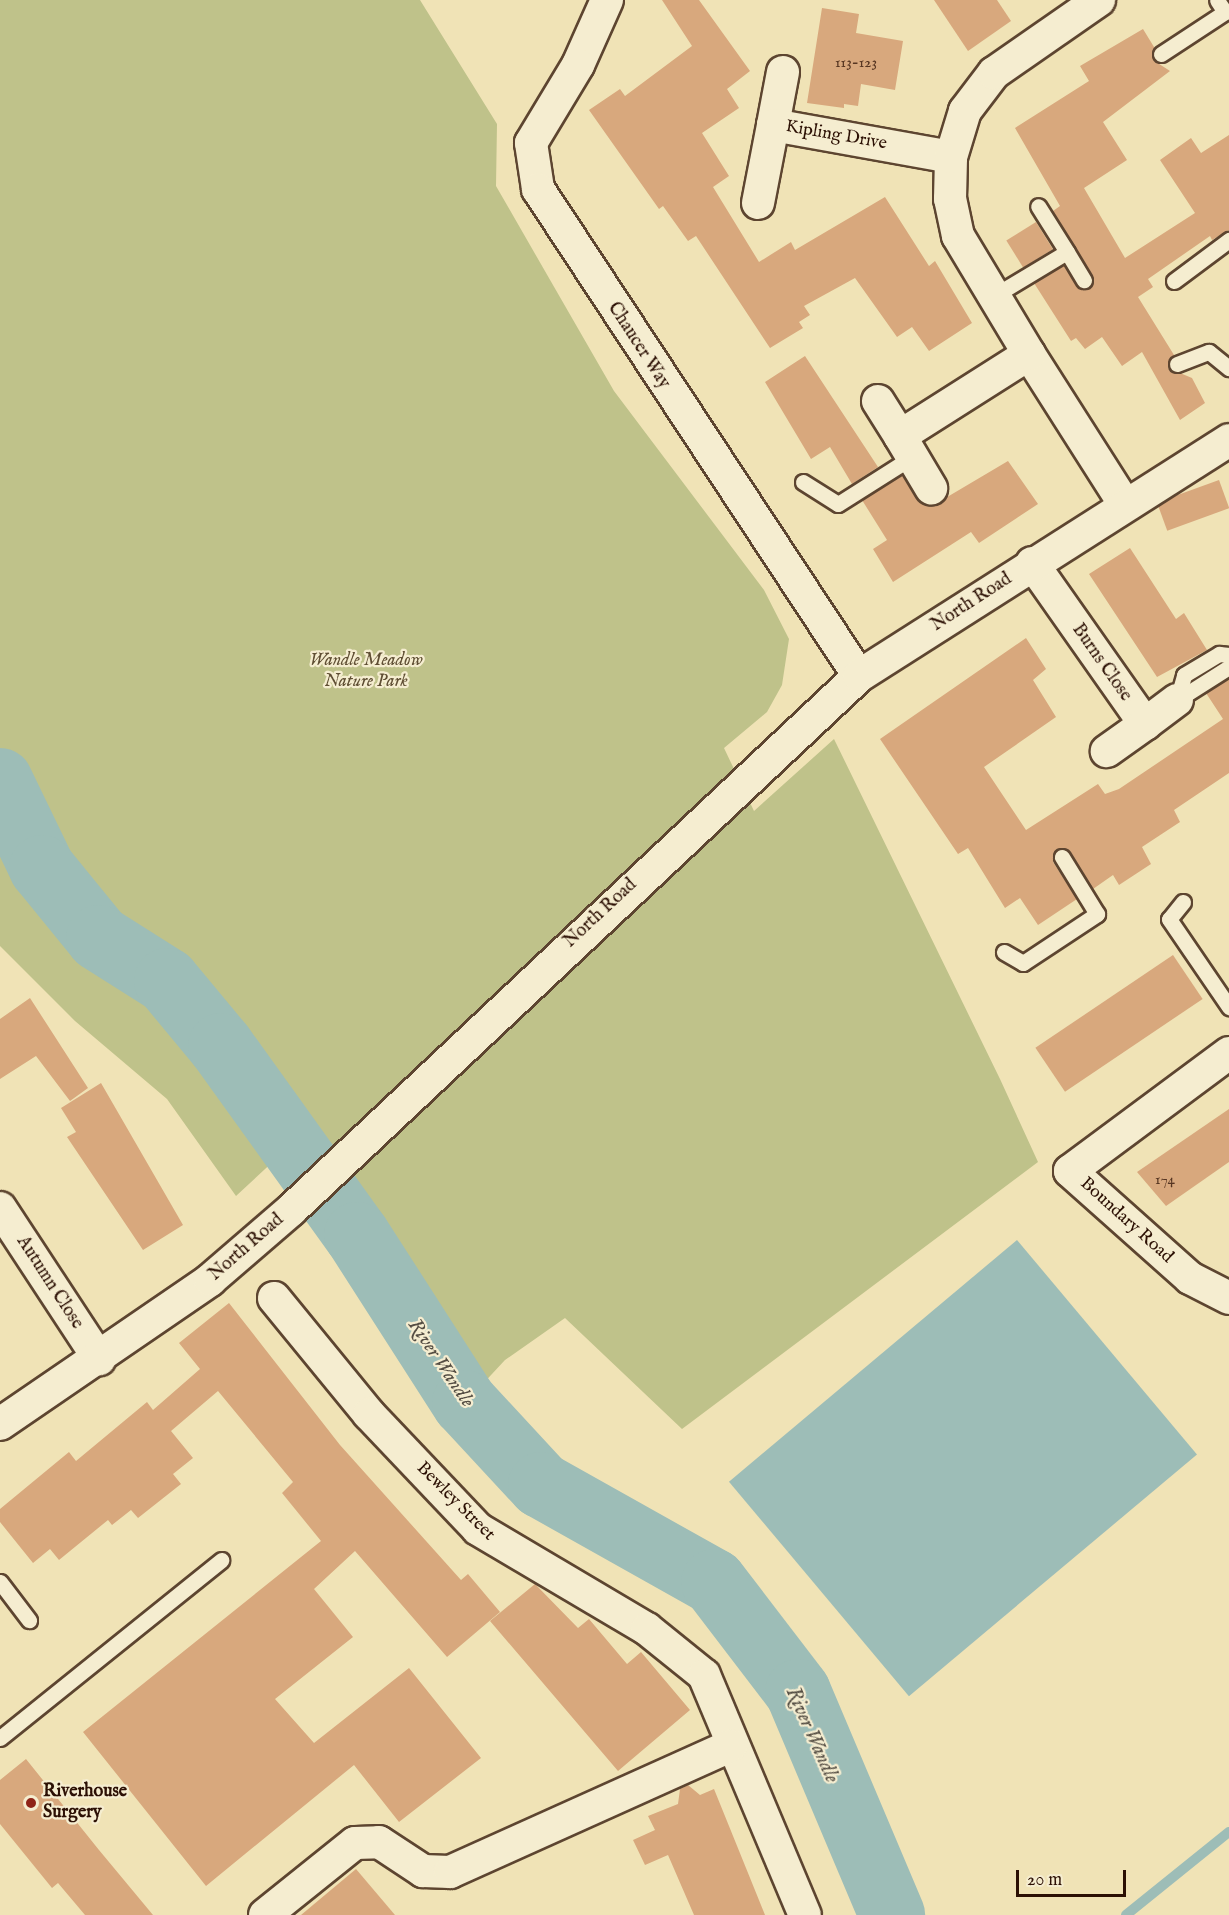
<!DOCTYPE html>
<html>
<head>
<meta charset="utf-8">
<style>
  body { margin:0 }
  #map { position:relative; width:1229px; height:1915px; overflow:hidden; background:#f0e3b6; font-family:"IM FELL English",serif }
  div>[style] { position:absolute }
  .green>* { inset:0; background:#bfc28a }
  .water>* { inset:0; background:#9dbdb7; transform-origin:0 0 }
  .stream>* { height:10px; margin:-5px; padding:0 5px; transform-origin:5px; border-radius:5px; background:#9dbdb7 }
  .river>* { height:66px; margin:-33px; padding:0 33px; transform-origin:33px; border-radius:33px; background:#9dbdb7 }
  .building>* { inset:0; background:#d8a87d; transform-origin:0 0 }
  .roads { filter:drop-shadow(2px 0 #5d4530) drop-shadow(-2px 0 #5d4530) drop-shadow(0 2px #5d4530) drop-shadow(0 -2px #5d4530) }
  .service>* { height:15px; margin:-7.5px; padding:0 7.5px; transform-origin:7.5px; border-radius:7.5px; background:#f5edd0 }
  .minor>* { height:32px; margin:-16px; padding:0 16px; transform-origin:16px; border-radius:16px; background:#f5edd0 }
  .dots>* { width:16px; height:16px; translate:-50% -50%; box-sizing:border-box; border:3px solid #f5edd0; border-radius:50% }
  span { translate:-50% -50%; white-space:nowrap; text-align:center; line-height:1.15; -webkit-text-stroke:4.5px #f5edd0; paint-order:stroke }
  .number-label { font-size:15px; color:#573622 }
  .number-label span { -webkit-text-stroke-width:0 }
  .street-label { font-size:18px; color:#2c1004 }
  .park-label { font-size:18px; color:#5f4e33; font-style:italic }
  .poi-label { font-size:18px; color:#2c1004; font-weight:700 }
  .left { translate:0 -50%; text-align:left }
  .water-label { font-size:20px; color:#544d43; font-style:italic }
  .scale { position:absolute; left:1016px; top:1870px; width:110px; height:27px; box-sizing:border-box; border:3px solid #2c1004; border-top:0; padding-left:8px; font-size:18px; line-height:21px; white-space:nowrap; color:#2c1004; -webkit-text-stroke:4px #f5edd0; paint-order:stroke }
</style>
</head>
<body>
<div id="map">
  <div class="green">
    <div style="clip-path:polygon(0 0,420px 0,497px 124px,496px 186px,614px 391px,764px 590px,789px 639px,782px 685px,767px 712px,724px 748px,754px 811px,834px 739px,1000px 1079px,1038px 1162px,682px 1429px,565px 1318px,505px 1360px,465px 1403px,292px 1144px,236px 1196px,167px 1099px,75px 1021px,0 946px)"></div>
  </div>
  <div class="water">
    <div style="left:1017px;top:1240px;width:280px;height:376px;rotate:50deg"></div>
  </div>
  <div class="stream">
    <div style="left:1126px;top:1915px;width:132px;rotate:-38.9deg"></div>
  </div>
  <div class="river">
    <div style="left:0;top:781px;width:97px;rotate:64.2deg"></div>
    <div style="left:42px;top:868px;width:90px;rotate:50.8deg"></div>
    <div style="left:99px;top:938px;width:80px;rotate:32.3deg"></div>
    <div style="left:167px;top:981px;width:85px;rotate:50.3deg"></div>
    <div style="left:221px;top:1046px;width:233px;rotate:54.3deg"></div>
    <div style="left:357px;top:1235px;width:200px;rotate:57.3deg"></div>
    <div style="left:465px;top:1403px;width:112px;rotate:47.2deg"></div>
    <div style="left:541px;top:1485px;width:198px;rotate:29.3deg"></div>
    <div style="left:714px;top:1582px;width:138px;rotate:52.6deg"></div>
    <div style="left:798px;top:1692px;width:242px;rotate:67.1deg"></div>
  </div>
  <div class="building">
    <div style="clip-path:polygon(662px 0,699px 0,750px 71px,727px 89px,739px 108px,702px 133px,729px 176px,713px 187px,759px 262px,791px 242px,795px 250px,885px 197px,929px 266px,935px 261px,972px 323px,929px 351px,912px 327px,897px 337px,855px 278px,804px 306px,810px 315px,799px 322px,803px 328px,770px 348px,696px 236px,688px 241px,663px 206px,659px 209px,589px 110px,620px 89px,625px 96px,692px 46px)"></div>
    <div style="clip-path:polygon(934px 0,997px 0,1011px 21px,968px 51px)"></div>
    <div style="clip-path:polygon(822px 8px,859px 14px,856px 33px,903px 41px,895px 90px,861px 84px,858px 106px,844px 104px,844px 108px,807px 103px)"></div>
    <div style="clip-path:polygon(1143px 29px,1154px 47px,1153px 60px,1170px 71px,1103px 122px,1127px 160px,1084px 188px,1125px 258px,1195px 213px,1160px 160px,1191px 138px,1201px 153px,1229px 135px,1229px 230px,1212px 240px,1210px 236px,1148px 279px,1153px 287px,1138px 297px,1174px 355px,1168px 368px,1192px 378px,1205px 403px,1180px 420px,1142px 352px,1122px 366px,1102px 337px,1085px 349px,1076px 338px,1071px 341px,1034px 283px,1064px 265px,1080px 289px,1090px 288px,1094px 279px,1053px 211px,1060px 206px,1015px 128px,1089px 81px,1080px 66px)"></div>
    <div style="left:1036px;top:222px;width:32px;height:35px;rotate:58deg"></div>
    <div style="clip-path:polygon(805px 356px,878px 467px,852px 484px,830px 447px,811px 459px,765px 382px)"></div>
    <div style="clip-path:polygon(1008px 461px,1038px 504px,979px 543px,971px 532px,893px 582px,873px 549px,887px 540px,862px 500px,902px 475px,916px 498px,932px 506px)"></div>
    <div style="left:1219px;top:480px;width:30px;height:66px;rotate:70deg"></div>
    <div style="clip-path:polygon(1130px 548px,1176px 619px,1184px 613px,1207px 650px,1157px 677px,1089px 574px)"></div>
    <div style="clip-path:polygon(1026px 638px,1046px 669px,1033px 680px,1056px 717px,984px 767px,1026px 830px,1098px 784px,1105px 794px,1119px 789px,1223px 719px,1206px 693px,1229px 679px,1229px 773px,1174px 810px,1180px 822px,1142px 847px,1151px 864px,1119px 885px,1113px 875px,1093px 889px,1070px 851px,1056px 849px,1053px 862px,1077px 899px,1038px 925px,1020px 898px,1005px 908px,968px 848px,958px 854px,880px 739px)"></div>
    <div style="left:1173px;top:955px;width:53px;height:166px;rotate:56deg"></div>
    <div style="clip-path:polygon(30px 998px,88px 1088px,70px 1101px,36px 1056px,0 1079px,0 1019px)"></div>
    <div style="clip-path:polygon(101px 1083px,183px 1225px,143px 1250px,67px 1137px,76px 1132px,61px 1108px)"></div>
    <div style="clip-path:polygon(1229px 1109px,1229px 1162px,1166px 1206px,1137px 1172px)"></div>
    <div style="clip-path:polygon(229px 1303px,340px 1445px,461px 1580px,468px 1574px,500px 1612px,447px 1657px,355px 1551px,314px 1589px,353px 1637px,275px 1699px,314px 1743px,409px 1668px,481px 1758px,399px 1822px,354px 1765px,206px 1886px,83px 1732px,321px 1541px,282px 1493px,293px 1482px,218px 1391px,171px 1431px,193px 1458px,173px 1474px,181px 1484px,138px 1518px,131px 1510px,112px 1525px,108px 1520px,59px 1560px,50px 1549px,33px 1563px,0 1522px,0 1509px,69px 1452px,76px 1461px,147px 1402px,153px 1410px,200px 1369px,179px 1343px)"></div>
    <div style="clip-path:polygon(535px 1584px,578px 1628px,589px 1619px,627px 1664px,641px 1652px,690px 1710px,618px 1771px,490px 1621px)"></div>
    <div style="clip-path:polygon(26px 1759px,99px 1850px,153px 1915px,85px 1915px,58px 1883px,52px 1888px,0 1824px,0 1780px)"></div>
    <div style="clip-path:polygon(688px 1785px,700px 1795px,714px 1789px,765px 1915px,694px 1915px,668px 1855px,645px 1865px,633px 1840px,655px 1830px,648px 1816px,678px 1804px,680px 1789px)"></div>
    <div style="clip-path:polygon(356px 1869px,395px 1915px,301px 1915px)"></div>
  </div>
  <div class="roads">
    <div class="service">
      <div style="left:1161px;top:54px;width:77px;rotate:-33.3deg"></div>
      <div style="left:1225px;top:12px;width:14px;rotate:-124deg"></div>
      <div style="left:1067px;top:252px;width:33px;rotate:59deg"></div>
      <div style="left:1174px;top:281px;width:69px;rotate:-36.7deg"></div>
      <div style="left:992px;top:297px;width:87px;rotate:-31deg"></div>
      <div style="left:1067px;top:252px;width:54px;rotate:-122.2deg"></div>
      <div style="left:1177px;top:364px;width:34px;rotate:-21deg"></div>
      <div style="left:1209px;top:352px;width:26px;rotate:39deg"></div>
      <div style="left:803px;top:482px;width:41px;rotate:32.2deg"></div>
      <div style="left:838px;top:504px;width:88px;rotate:-32.4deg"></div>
      <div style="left:1177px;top:700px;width:26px;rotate:-74deg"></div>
      <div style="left:1184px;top:675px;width:41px;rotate:-31deg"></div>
      <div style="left:1219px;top:654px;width:10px;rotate:6deg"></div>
      <div style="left:1177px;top:700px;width:62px;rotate:-32.4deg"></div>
      <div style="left:1183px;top:902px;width:22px;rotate:129deg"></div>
      <div style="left:1169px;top:919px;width:107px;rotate:55.7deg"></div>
      <div style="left:1004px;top:952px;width:22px;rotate:30deg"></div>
      <div style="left:1023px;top:963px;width:89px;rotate:-33.5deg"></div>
      <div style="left:1097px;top:914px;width:67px;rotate:-121.6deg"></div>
      <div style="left:0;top:1582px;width:48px;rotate:52.7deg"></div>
      <div style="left:0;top:1738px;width:284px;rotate:-38.8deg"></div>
    </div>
    <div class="minor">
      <div style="left:607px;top:0;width:71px;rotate:114deg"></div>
      <div style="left:578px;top:65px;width:91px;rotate:121.1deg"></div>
      <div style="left:531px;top:143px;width:47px;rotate:81.3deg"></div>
      <div style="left:538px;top:189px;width:583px;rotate:56.61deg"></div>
      <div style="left:783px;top:72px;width:54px;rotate:100.7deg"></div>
      <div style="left:773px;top:125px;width:181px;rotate:10.2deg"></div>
      <div style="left:758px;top:203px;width:79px;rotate:-79.1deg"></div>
      <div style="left:1029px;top:354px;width:177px;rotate:57.5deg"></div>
      <div style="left:878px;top:401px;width:41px;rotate:57.8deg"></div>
      <div style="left:900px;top:436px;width:153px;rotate:-32.4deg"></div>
      <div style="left:1029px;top:354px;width:138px;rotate:-121deg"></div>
      <div style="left:958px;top:236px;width:38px;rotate:-102deg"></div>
      <div style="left:950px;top:199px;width:42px;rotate:-88.6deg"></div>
      <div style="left:951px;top:157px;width:48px;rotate:-73.1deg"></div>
      <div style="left:965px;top:111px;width:48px;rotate:-52.7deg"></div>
      <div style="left:994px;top:73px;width:128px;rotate:-34.8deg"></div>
      <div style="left:900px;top:436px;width:61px;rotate:59.2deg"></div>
      <div style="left:1032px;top:563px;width:197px;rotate:54.9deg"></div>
      <div style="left:1145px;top:724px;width:47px;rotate:144.6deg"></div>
      <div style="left:1145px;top:724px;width:40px;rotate:-37deg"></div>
      <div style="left:1229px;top:1053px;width:198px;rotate:143.4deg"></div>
      <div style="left:1070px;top:1171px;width:161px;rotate:41.7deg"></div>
      <div style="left:1190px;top:1278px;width:44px;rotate:27.1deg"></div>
      <div style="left:0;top:1208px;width:181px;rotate:56.7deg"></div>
      <div style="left:274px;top:1298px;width:150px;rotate:50.7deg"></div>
      <div style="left:369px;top:1414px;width:158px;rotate:46.5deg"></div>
      <div style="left:478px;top:1529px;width:196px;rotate:30.6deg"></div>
      <div style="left:647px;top:1629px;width:73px;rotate:38.9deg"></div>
      <div style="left:704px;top:1675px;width:260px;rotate:67.2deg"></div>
      <div style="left:0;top:1424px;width:255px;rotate:-34.4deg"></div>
      <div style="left:210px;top:1280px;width:107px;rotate:-40.8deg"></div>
      <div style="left:291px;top:1210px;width:780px;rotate:-43.23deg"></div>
      <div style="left:859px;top:676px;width:439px;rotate:-32.5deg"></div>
      <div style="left:265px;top:1915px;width:115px;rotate:-38.7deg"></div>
      <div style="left:355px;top:1843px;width:24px;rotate:-2deg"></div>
      <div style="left:379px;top:1842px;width:53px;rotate:33.4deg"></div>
      <div style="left:423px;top:1871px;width:27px;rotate:2deg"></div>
      <div style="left:450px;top:1872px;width:308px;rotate:-24.2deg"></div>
    </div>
  </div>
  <div class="dots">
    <div style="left:31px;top:1803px;background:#8f2418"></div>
  </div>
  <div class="number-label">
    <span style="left:856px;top:63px">113-123</span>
    <span style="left:1165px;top:1180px">174</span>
  </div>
  <div class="street-label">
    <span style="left:836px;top:136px;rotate:10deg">Kipling Drive</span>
    <span style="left:638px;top:346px;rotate:57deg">Chaucer Way</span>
    <span style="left:972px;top:603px;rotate:-33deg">North Road</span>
    <span style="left:1101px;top:663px;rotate:55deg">Burns Close</span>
    <span style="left:601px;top:914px;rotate:-43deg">North Road</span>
    <span style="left:1126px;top:1221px;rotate:42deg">Boundary Road</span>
    <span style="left:247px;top:1248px;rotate:-41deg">North Road</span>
    <span style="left:49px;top:1283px;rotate:57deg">Autumn Close</span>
    <span style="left:455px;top:1502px;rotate:45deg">Bewley Street</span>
  </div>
  <div class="park-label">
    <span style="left:366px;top:672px">Wandle Meadow<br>Nature Park</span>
  </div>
  <div class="poi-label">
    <span class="left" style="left:43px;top:1803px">Riverhouse<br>Surgery</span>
  </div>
  <div class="water-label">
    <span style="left:441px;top:1363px;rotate:56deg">River Wandle</span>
    <span style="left:812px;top:1735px;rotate:66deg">River Wandle</span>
  </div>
  <div class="scale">20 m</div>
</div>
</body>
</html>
